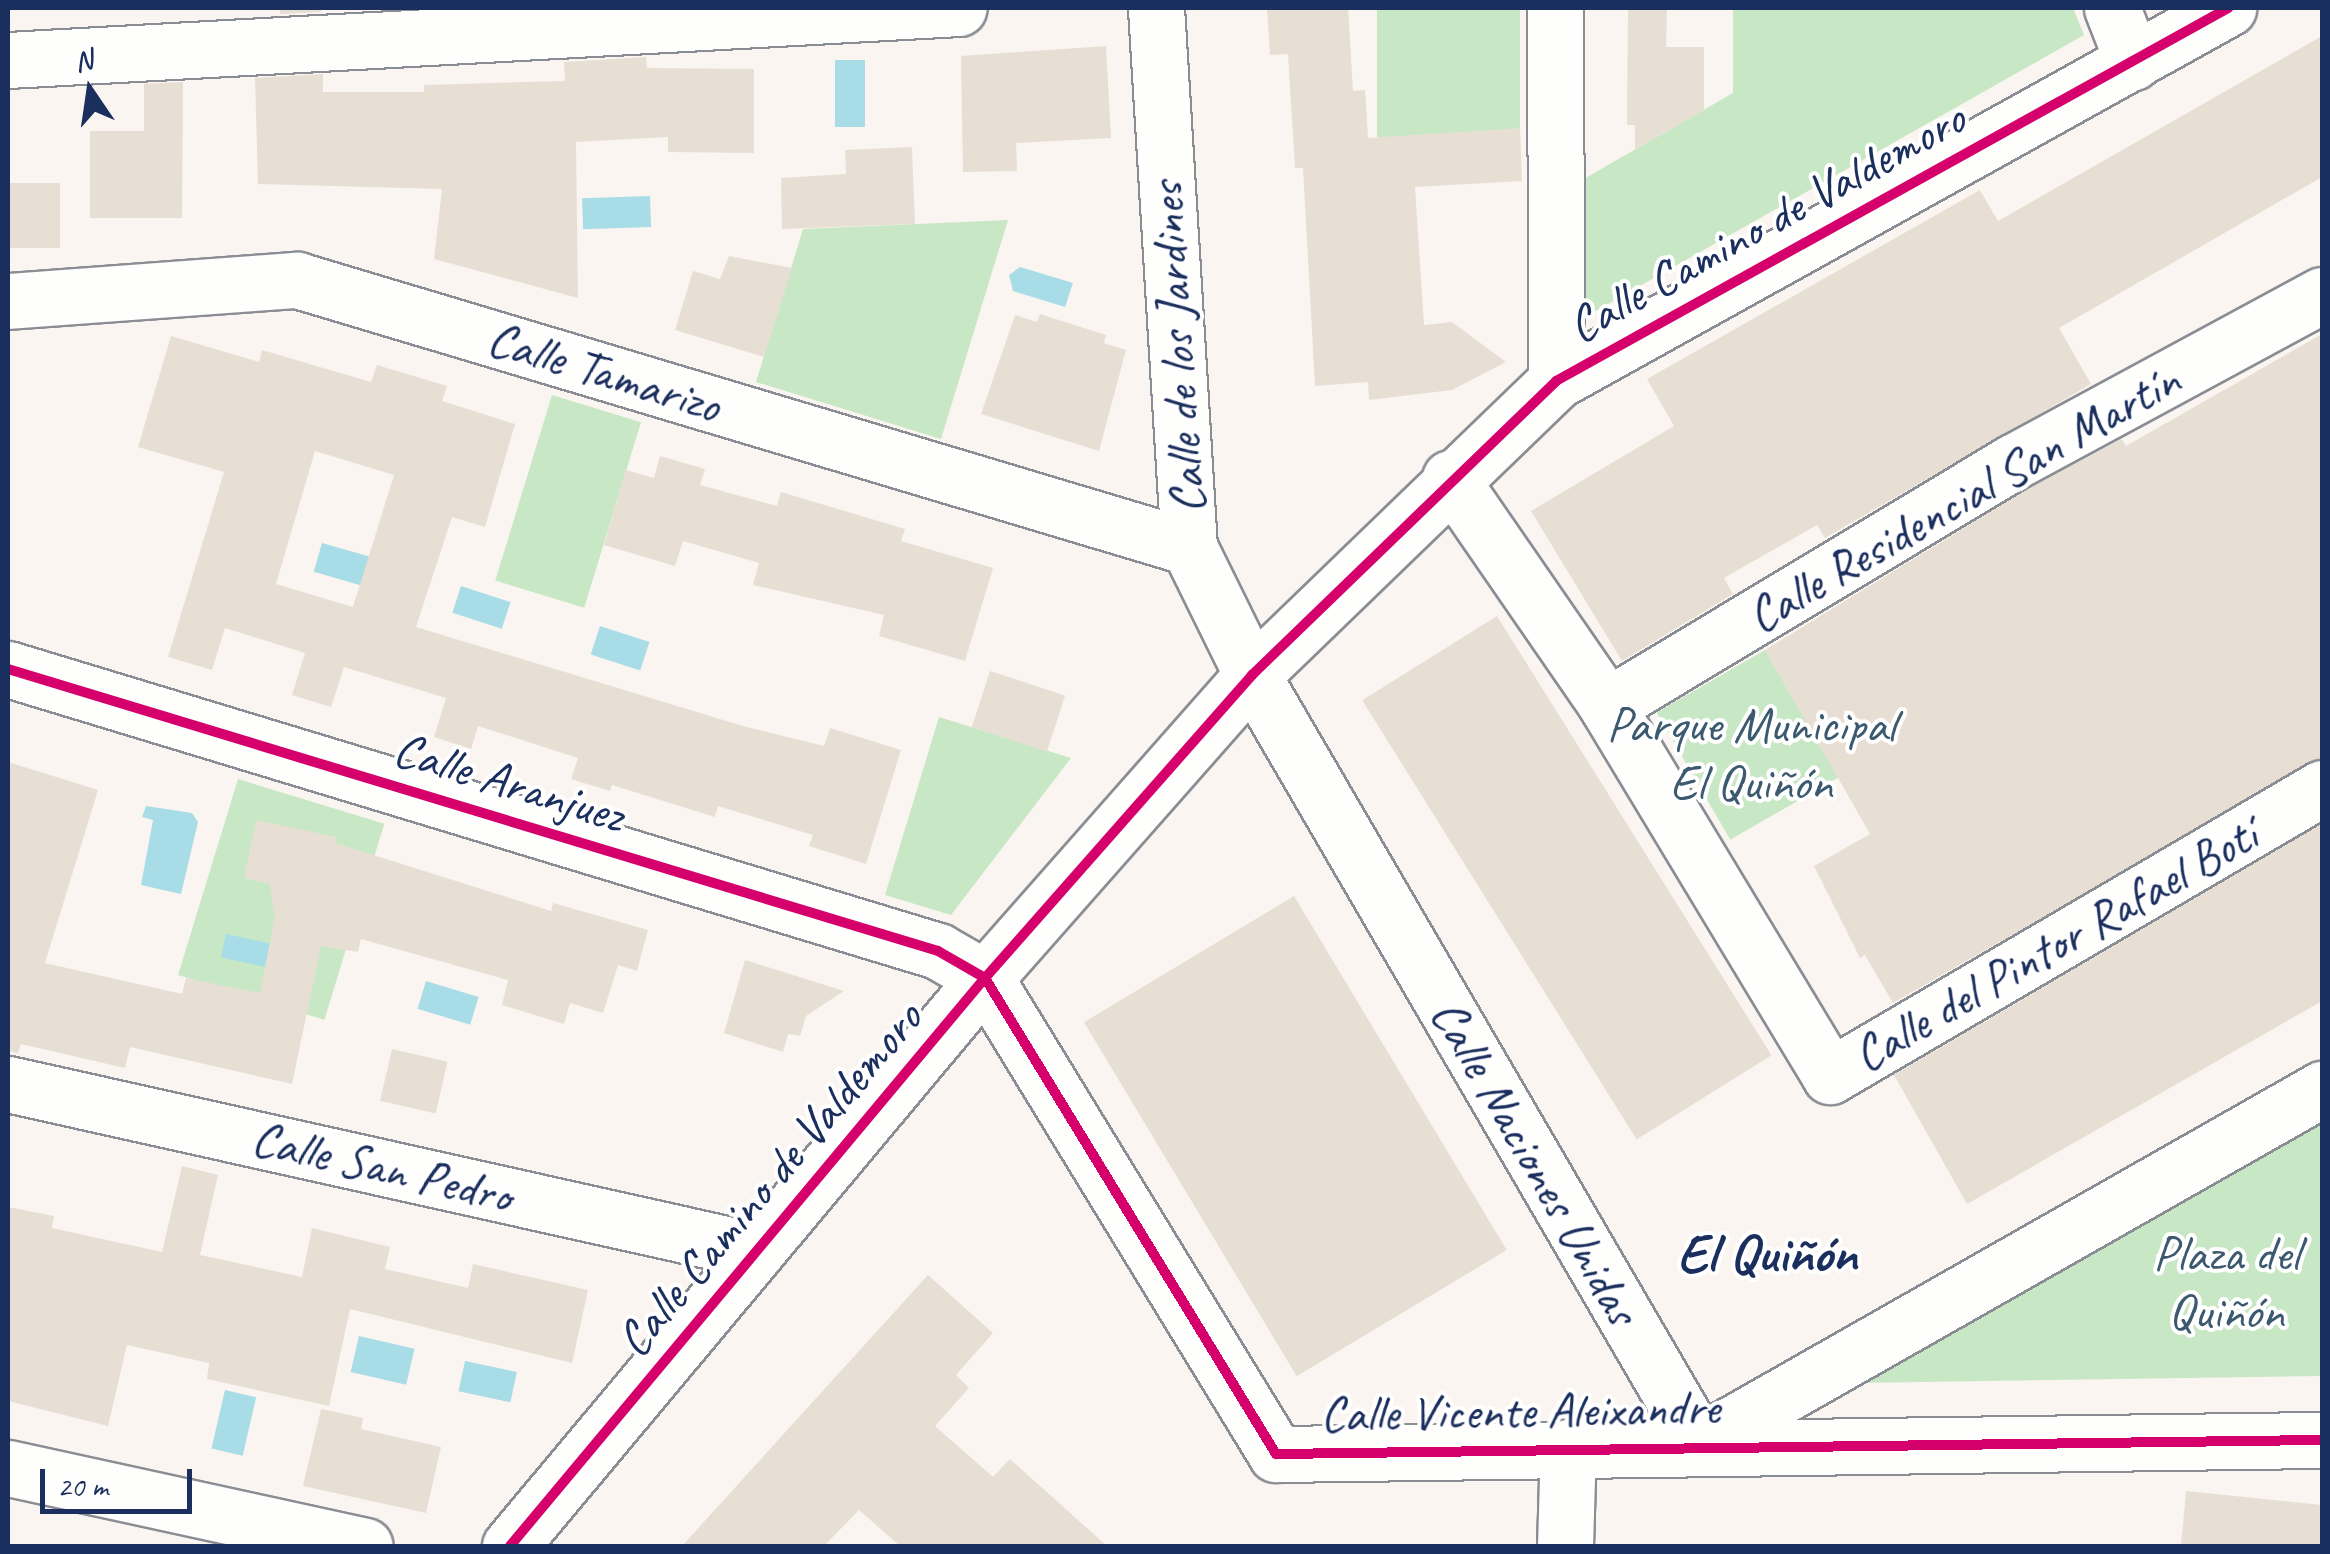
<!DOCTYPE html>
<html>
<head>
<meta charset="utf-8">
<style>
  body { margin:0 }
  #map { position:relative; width:2330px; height:1554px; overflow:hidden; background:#faf5f0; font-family:Caveat,sans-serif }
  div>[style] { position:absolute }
  .green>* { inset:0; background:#c8e7c5; transform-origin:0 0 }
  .water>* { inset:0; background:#a8dde7; transform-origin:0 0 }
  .building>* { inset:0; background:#e8dfd4; transform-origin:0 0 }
  .roads { filter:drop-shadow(2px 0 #8b8d94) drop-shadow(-2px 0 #8b8d94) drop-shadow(0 2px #8b8d94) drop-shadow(0 -2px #8b8d94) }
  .street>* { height:55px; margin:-27.5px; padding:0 27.5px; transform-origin:27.5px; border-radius:27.5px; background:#fefefd }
  .cycleway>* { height:10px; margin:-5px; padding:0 5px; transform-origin:5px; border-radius:5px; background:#d6006c }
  span { translate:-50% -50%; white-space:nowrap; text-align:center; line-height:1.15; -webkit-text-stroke:8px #fff; paint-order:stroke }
  .street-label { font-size:50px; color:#1b2f5e }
  .park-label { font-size:50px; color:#3c5a6f }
  .quarter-label { font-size:55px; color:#1b2f5e; font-weight:700 }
  .frame { position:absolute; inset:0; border:10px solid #1b2f5e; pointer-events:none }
  .north { position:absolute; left:40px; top:40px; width:100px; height:100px; -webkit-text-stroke:8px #fff; paint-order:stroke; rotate:347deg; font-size:28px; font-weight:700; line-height:40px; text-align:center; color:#1b2f5e }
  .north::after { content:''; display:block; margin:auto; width:35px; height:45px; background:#1b2f5e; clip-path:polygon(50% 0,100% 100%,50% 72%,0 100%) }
  .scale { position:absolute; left:40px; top:1469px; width:152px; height:45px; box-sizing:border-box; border:5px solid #1b2f5e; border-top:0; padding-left:12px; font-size:30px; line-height:35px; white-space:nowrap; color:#1b2f5e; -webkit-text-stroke:8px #fff; paint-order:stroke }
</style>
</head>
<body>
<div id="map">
  <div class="green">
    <div style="left:1377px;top:8px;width:143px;height:129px"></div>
    <div style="clip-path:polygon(1733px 8px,2073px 8px,2084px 35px,1585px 317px,1582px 180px,1733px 93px)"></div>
    <div style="clip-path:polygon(1008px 220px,941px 439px,756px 382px,803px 229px)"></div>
    <div style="left:552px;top:395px;width:93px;height:194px;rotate:17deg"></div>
    <div style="left:1765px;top:650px;width:147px;height:125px;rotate:60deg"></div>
    <div style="clip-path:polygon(939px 717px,1071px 758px,951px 915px,885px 895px)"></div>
    <div style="left:238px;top:779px;width:153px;height:205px;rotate:17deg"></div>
    <div style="clip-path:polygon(2322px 1118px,2322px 1376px,1857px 1383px)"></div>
  </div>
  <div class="water">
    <div style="left:835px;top:60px;width:30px;height:67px"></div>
    <div style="left:650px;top:196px;width:31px;height:68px;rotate:88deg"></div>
    <div style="clip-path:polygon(1020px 267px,1073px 283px,1065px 307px,1013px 291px,1009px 275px)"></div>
    <div style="left:322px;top:543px;width:53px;height:30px;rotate:16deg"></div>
    <div style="left:461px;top:586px;width:52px;height:28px;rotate:18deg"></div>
    <div style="left:600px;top:626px;width:52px;height:30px;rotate:18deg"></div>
    <div style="clip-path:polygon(146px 806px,192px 813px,198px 822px,181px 894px,141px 885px,153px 820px,142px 817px)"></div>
    <div style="left:226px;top:934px;width:93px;height:24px;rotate:12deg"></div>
    <div style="left:426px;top:981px;width:55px;height:29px;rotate:17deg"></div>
    <div style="left:359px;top:1336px;width:57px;height:37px;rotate:13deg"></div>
    <div style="left:465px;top:1361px;width:53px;height:31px;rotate:12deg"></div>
    <div style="left:225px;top:1390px;width:32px;height:60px;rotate:13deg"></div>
  </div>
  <div class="building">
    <div style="clip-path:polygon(280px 8px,320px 8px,321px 12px,280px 14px)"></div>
    <div style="clip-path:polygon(1267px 8px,1348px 8px,1353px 91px,1365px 90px,1368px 138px,1520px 128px,1522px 181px,1415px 187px,1424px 325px,1452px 322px,1506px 362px,1452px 390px,1369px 400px,1368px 382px,1315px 386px,1303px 168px,1295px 168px,1288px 54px,1270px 55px)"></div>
    <div style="clip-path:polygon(1628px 8px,1667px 8px,1666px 47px,1704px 47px,1704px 110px,1635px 149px,1635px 125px,1627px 125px)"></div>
    <div style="clip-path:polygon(2322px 36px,2322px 177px,2059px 328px,2091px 384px,1825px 538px,1817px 525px,1724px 578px,1733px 594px,1622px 661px,1531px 511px,1674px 426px,1647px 379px,1980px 190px,1998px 221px)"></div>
    <div style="clip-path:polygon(1106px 46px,1111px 138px,1016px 143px,1017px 171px,963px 172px,961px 56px)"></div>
    <div style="clip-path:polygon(646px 57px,647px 68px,754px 69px,754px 153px,668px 152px,668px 137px,576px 142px,578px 298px,434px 259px,442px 189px,258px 184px,255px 78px,323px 74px,323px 92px,424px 92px,424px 85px,565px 81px,564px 62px)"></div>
    <div style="clip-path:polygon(183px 82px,182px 218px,90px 218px,90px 131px,144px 131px,144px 84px)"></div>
    <div style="clip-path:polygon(912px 147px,915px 224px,782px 229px,781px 178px,846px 174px,845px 150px)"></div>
    <div style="left:8px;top:183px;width:52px;height:65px"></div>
    <div style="clip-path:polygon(729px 256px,792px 268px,764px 357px,675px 330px,693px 271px,720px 279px)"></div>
    <div style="clip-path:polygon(1040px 314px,1106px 335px,1104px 343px,1126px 350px,1099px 451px,981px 414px,1015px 315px,1037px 322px)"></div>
    <div style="clip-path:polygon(2322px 334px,2322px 757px,1893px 1003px,1865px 955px,1860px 958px,1814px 866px,1870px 834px,1765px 650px,2028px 489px,2122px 439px,2126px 446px)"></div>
    <div style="clip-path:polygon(evenodd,171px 336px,259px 362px,262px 350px,371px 382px,377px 365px,447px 386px,442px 401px,515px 424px,485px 527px,452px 517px,416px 627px,743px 726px,824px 746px,830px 728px,901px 750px,866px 864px,809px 846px,813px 835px,718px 806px,715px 817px,612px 785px,610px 791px,571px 779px,578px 758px,478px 726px,471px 749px,434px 737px,446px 698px,344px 667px,331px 707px,292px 695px,305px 653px,225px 628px,212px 670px,168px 657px,224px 472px,138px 447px,171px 336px,315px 451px,394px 475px,353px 607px,276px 584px,315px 451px)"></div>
    <div style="clip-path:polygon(660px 456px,705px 469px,700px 485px,777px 506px,781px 492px,905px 529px,901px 541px,993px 568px,965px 661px,879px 636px,884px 615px,753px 585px,759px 563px,683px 541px,675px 566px,604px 545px,626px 470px,654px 478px)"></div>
    <div style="left:1497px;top:616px;width:518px;height:159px;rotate:58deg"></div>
    <div style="left:990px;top:671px;width:79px;height:59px;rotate:18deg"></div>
    <div style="clip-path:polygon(8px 762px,98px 790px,45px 963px,182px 994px,186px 978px,260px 993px,275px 917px,270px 884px,244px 878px,256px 820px,336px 837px,335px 843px,551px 911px,553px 903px,648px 930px,637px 971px,618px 965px,603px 1013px,570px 1003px,564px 1024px,502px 1005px,508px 980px,361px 939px,358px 952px,321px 946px,292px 1084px,130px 1047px,125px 1068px,21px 1044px,18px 1053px,8px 1051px)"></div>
    <div style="clip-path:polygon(2322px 824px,2322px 1001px,1967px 1204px,1894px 1075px)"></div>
    <div style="left:1294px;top:896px;width:413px;height:245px;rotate:59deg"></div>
    <div style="clip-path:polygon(745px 960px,844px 991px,806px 1016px,800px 1036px,788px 1034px,783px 1052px,724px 1033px)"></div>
    <div style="left:392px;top:1049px;width:57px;height:53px;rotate:13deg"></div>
    <div style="clip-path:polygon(182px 1166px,218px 1175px,200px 1255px,302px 1277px,312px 1228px,390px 1247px,385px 1269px,468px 1288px,473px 1264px,588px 1290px,572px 1363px,350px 1309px,329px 1406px,207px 1379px,209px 1363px,127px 1345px,108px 1426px,8px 1401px,8px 1207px,54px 1216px,52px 1228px,162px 1252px)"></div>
    <div style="clip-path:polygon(928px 1275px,993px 1333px,956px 1375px,969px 1388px,935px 1426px,993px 1477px,1010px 1459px,1107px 1546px,900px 1546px,859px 1510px,824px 1546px,682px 1546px)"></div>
    <div style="clip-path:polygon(321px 1409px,363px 1418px,361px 1429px,441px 1447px,426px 1513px,303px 1486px)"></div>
    <div style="clip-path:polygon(2186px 1491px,2322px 1505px,2322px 1546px,2181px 1546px)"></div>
  </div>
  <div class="roads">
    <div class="street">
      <div style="left:1156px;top:8px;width:540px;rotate:86.5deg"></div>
      <div style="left:1189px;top:547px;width:143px;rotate:63.8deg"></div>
      <div style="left:1252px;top:675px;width:889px;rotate:59.8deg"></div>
      <div style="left:1699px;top:1443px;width:717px;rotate:-29.61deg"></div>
      <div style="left:1555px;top:8px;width:373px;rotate:89.8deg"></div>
      <div style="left:2112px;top:8px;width:58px;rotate:68.7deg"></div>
      <div style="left:8px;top:60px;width:952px;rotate:-3.13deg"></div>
      <div style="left:8px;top:301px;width:290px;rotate:-4.2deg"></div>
      <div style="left:297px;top:280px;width:931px;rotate:16.66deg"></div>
      <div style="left:1450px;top:478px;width:277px;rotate:55.4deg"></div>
      <div style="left:1607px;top:706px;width:432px;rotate:58.9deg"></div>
      <div style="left:1830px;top:1076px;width:570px;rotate:-30.34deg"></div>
      <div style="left:8px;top:669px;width:972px;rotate:16.87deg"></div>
      <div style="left:938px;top:951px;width:54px;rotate:29.9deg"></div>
      <div style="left:985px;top:978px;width:558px;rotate:58.56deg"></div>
      <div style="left:1276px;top:1454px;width:1046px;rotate:-0.77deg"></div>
      <div style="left:1607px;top:706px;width:474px;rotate:-31deg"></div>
      <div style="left:2013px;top:462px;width:351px;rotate:-28.4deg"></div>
      <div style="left:8px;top:1084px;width:767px;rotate:12.57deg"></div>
      <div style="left:8px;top:1468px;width:365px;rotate:12.3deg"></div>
      <div style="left:510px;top:1546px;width:740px;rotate:-50.1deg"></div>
      <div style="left:985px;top:978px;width:404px;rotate:-48.6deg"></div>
      <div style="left:1252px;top:675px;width:423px;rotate:-44deg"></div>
      <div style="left:1556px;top:381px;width:769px;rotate:-29.03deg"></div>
      <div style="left:1565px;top:1546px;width:99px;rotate:-88.3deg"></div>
    </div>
  </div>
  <div class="cycleway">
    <div style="left:8px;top:669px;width:972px;rotate:16.87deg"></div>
    <div style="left:938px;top:951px;width:54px;rotate:29.9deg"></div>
    <div style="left:985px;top:978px;width:558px;rotate:58.56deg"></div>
    <div style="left:1276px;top:1454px;width:1046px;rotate:-0.77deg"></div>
    <div style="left:510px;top:1546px;width:740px;rotate:-50.1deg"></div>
    <div style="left:985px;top:978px;width:404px;rotate:-48.6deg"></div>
    <div style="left:1252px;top:675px;width:423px;rotate:-44deg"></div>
    <div style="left:1556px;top:381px;width:769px;rotate:-29.03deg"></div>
  </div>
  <div class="street-label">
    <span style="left:1766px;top:222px;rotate:-29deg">Calle Camino de Valdemoro</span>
    <span style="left:1177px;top:348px;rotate:-94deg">Calle de los Jardines</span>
    <span style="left:604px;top:372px;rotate:17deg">Calle Tamarizo</span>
    <span style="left:1963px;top:498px;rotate:-30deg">Calle Residencial San Martín</span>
    <span style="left:509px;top:782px;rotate:17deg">Calle Aranjuez</span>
    <span style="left:2055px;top:945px;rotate:-30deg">Calle del Pintor Rafael Botí</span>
    <span style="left:1535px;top:1162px;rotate:60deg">Calle Naciones Unidas</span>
    <span style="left:382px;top:1167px;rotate:13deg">Calle San Pedro</span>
    <span style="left:769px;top:1179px;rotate:-50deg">Calle Camino de Valdemoro</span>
    <span style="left:1520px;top:1411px;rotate:-1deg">Calle Vicente Aleixandre</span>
  </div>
  <div class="park-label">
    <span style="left:1751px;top:753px">Parque Municipal<br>El Quiñón</span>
    <span style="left:2226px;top:1282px">Plaza del<br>Quiñón</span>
  </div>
  <div class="quarter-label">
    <span style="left:1767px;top:1254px">El Quiñón</span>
  </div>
  <div class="frame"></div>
  <div class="north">N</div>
  <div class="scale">20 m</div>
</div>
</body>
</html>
